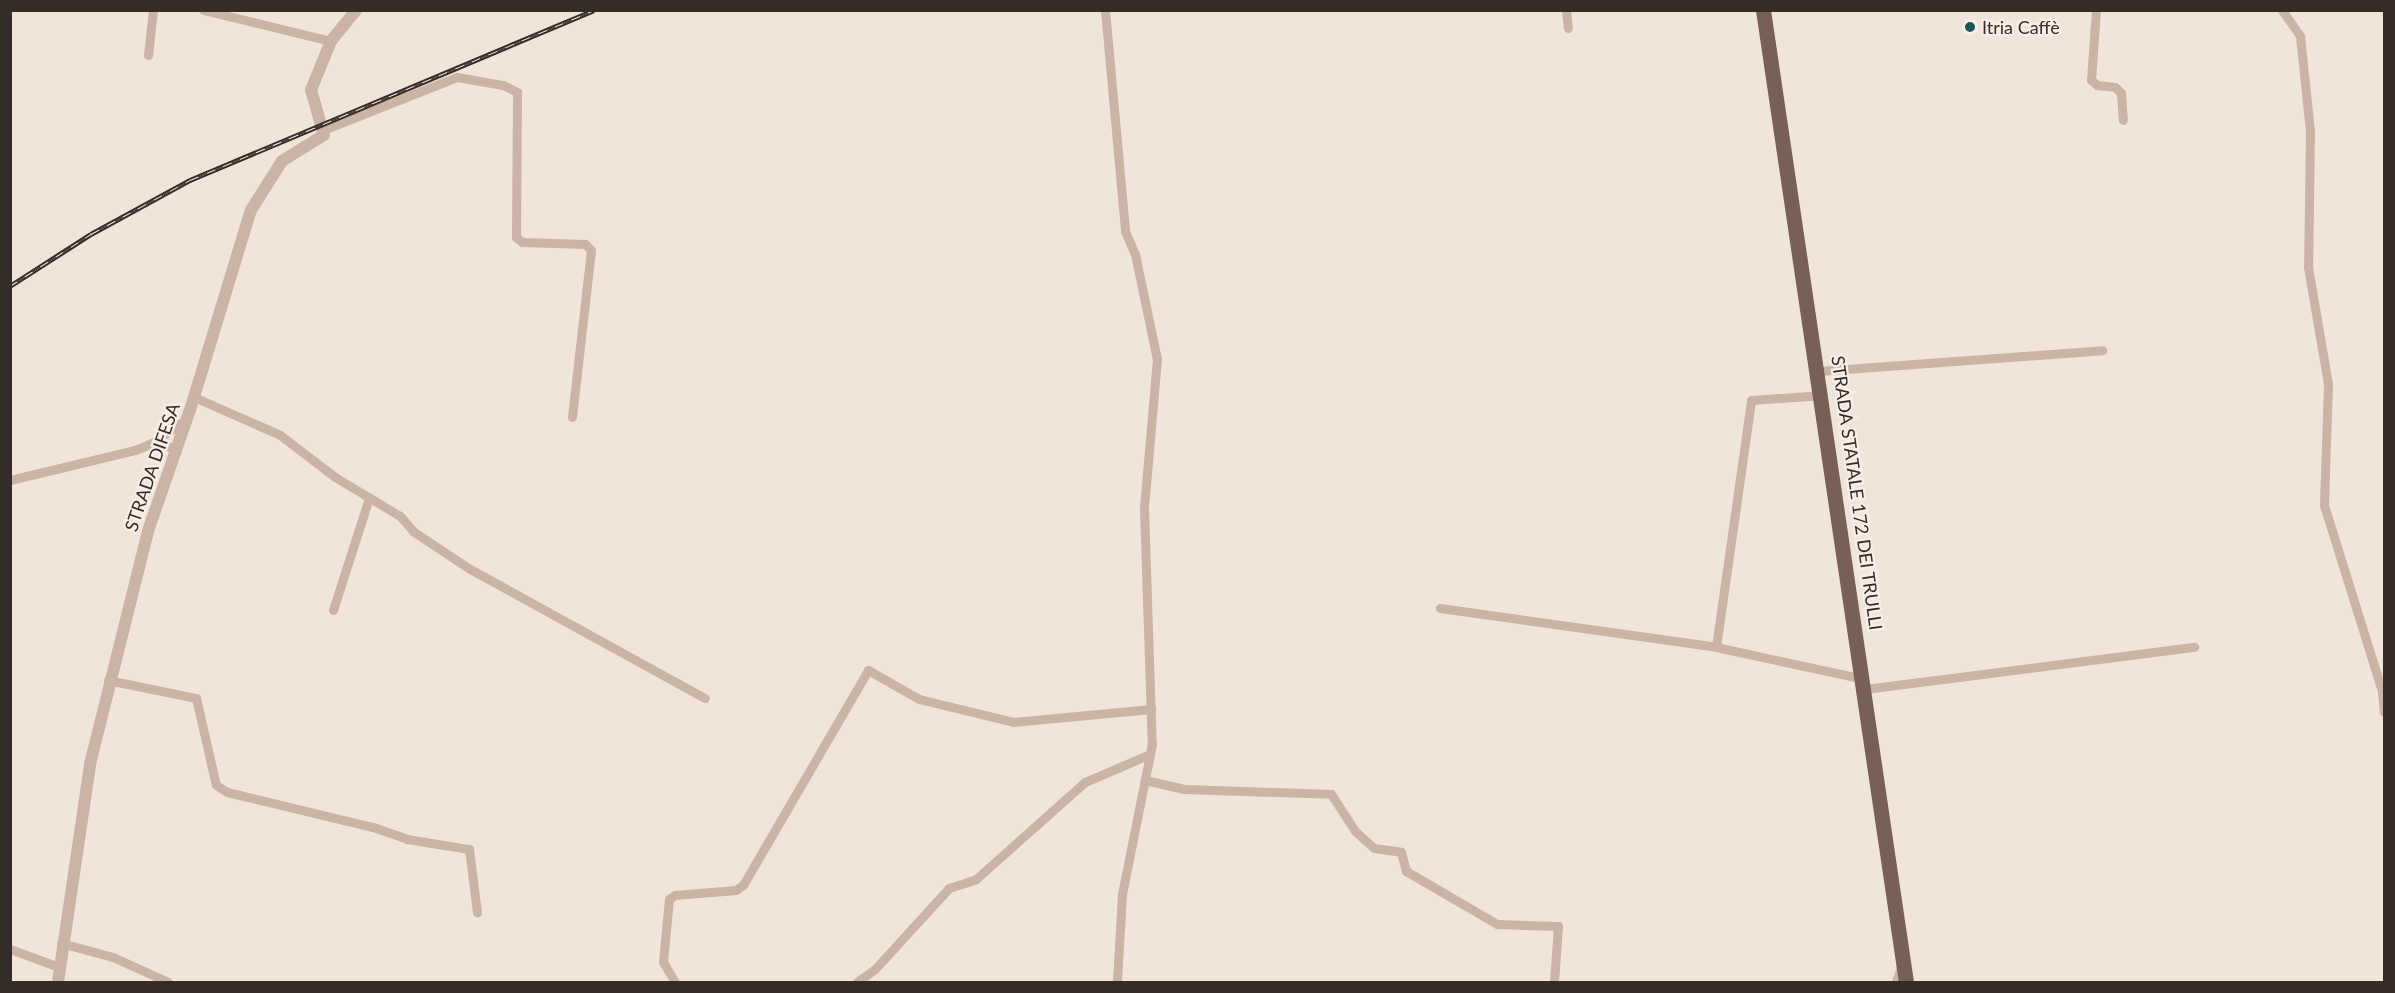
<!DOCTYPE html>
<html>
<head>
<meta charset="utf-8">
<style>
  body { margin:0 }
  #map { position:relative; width:2395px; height:993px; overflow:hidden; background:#f1e5da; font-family:Lato,sans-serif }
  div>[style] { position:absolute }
  .minor>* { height:9px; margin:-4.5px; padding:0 4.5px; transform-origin:4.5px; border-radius:4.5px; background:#c9b4a6 }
  .tertiary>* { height:12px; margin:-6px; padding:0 6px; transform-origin:6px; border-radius:6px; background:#c9b4a6 }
  .primary>* { height:15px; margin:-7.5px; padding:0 7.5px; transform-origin:7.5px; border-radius:7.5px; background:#776058 }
  .rail>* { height:5px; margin-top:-2.5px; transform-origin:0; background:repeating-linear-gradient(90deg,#f9efe6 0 9px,#352b27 0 18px); box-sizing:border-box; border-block:2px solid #352b27 }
  .dots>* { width:16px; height:16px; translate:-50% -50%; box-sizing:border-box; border:3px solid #f9efe6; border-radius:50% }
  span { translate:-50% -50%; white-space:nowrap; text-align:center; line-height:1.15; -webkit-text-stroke:4.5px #f9efe6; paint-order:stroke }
  .poi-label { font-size:18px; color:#352b27 }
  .left { translate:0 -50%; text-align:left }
  .street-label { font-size:18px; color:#352b27 }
  .frame { position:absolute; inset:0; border:12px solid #352b27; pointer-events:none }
</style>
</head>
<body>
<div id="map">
  <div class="minor">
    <div style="left:203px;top:10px;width:132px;rotate:13.6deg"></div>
    <div style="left:1105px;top:10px;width:222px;rotate:84.8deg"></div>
    <div style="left:1125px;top:231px;width:25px;rotate:67deg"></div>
    <div style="left:1135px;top:254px;width:107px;rotate:78.2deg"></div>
    <div style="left:1157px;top:359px;width:151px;rotate:95deg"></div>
    <div style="left:1144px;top:509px;width:235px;rotate:88.1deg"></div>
    <div style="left:1152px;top:744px;width:153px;rotate:101.3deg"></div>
    <div style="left:1122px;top:894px;width:88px;rotate:93.3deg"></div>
    <div style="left:1566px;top:10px;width:18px;rotate:84deg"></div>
    <div style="left:2096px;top:10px;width:70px;rotate:94.1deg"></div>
    <div style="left:2091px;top:80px;width:8px;rotate:40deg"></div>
    <div style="left:2097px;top:85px;width:18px;rotate:6deg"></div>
    <div style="left:2115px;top:87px;width:8px;rotate:45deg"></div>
    <div style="left:2121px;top:93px;width:27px;rotate:86deg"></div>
    <div style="left:2282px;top:10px;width:32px;rotate:55deg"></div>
    <div style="left:2300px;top:36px;width:96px;rotate:84deg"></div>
    <div style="left:2310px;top:131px;width:136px;rotate:90.8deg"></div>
    <div style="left:2308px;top:267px;width:119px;rotate:80.3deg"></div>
    <div style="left:2328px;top:384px;width:121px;rotate:91.9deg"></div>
    <div style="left:2324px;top:505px;width:195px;rotate:72.7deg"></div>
    <div style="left:2382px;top:691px;width:21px;rotate:85deg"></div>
    <div style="left:148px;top:55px;width:45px;rotate:-83.7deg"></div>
    <div style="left:323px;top:130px;width:144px;rotate:-21.6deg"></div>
    <div style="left:457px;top:77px;width:47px;rotate:9.9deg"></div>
    <div style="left:503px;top:85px;width:16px;rotate:27deg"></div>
    <div style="left:517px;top:92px;width:145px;rotate:90.4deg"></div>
    <div style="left:516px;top:237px;width:8px;rotate:40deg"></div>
    <div style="left:522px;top:242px;width:63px;rotate:1.8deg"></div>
    <div style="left:585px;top:244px;width:8px;rotate:45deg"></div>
    <div style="left:591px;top:250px;width:168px;rotate:96.5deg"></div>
    <div style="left:1819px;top:371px;width:284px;rotate:-4.2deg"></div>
    <div style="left:194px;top:397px;width:94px;rotate:23.8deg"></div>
    <div style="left:280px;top:435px;width:69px;rotate:37.4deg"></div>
    <div style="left:335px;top:477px;width:76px;rotate:31deg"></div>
    <div style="left:400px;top:516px;width:21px;rotate:49deg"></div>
    <div style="left:414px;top:532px;width:67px;rotate:33.5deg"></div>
    <div style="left:470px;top:569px;width:268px;rotate:28.8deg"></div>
    <div style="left:152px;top:443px;width:13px;rotate:4deg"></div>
    <div style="left:165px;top:444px;width:14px;rotate:34deg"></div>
    <div style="left:10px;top:480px;width:129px;rotate:-13.5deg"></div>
    <div style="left:135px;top:450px;width:18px;rotate:-22deg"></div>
    <div style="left:152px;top:443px;width:42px;rotate:-34.4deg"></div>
    <div style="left:1440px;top:608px;width:279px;rotate:8deg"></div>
    <div style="left:1716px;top:647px;width:151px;rotate:12.2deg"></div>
    <div style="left:333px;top:610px;width:118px;rotate:-72.2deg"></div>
    <div style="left:1716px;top:647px;width:249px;rotate:-81.9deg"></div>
    <div style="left:1751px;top:400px;width:72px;rotate:-4deg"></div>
    <div style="left:108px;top:680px;width:90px;rotate:11.6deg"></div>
    <div style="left:196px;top:698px;width:89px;rotate:77.1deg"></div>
    <div style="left:216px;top:785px;width:13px;rotate:32deg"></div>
    <div style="left:227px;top:792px;width:150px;rotate:13.5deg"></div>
    <div style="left:373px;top:827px;width:36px;rotate:19deg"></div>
    <div style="left:407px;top:839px;width:63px;rotate:9.2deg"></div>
    <div style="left:469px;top:849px;width:64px;rotate:82.8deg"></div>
    <div style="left:1865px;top:689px;width:332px;rotate:-7.3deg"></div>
    <div style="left:1145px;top:780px;width:40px;rotate:13deg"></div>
    <div style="left:1184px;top:789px;width:147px;rotate:1.9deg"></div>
    <div style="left:1331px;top:794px;width:44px;rotate:57deg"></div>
    <div style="left:1355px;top:831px;width:25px;rotate:42deg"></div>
    <div style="left:1374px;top:848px;width:27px;rotate:8deg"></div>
    <div style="left:1401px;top:852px;width:20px;rotate:75deg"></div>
    <div style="left:1406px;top:871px;width:105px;rotate:30.2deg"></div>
    <div style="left:1497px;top:924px;width:61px;rotate:1.9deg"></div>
    <div style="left:1558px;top:926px;width:56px;rotate:94.1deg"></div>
    <div style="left:61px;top:943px;width:54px;rotate:15.1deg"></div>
    <div style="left:113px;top:957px;width:60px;rotate:24.4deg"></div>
    <div style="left:10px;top:949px;width:52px;rotate:20.2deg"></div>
    <div style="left:675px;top:982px;width:23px;rotate:-121deg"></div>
    <div style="left:663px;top:962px;width:63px;rotate:-84.6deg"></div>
    <div style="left:669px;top:899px;width:7px;rotate:-34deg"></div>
    <div style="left:675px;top:895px;width:61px;rotate:-4.7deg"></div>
    <div style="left:736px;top:890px;width:9px;rotate:-36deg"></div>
    <div style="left:743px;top:885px;width:249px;rotate:-59.8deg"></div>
    <div style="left:868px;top:670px;width:59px;rotate:29.6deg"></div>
    <div style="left:919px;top:699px;width:97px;rotate:13.7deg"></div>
    <div style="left:1013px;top:722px;width:139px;rotate:-5.4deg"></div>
    <div style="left:857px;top:982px;width:22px;rotate:-36deg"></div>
    <div style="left:875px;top:969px;width:110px;rotate:-47.6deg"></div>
    <div style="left:949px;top:888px;width:28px;rotate:-18deg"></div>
    <div style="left:976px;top:879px;width:146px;rotate:-41.7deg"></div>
    <div style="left:1085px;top:782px;width:71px;rotate:-23.3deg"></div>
    <div style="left:1896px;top:982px;width:16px;rotate:-72deg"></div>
  </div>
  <div class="tertiary">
    <div style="left:58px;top:982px;width:220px;rotate:-81.6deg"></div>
    <div style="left:90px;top:764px;width:240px;rotate:-76deg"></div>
    <div style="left:148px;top:531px;width:131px;rotate:-70.9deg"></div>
    <div style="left:191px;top:407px;width:206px;rotate:-73.1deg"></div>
    <div style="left:251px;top:210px;width:58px;rotate:-57.7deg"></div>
    <div style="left:282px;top:161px;width:49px;rotate:-31.8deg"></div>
    <div style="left:324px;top:135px;width:47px;rotate:-106.1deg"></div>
    <div style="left:311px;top:90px;width:53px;rotate:-67.8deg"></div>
    <div style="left:331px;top:41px;width:40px;rotate:-51deg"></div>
  </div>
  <div class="primary">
    <div style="left:1763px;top:10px;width:982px;rotate:81.63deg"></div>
  </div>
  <div class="rail">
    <div style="left:10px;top:286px;width:96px;rotate:-32.7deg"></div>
    <div style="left:91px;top:234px;width:113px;rotate:-28.6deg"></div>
    <div style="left:190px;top:180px;width:438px;rotate:-22.8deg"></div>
  </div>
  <div class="dots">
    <div style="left:1970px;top:27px;background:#1d5656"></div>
  </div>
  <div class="poi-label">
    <span class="left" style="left:1982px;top:27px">Itria Caffè</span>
  </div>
  <div class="street-label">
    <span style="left:152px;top:467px;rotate:-71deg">STRADA DIFESA</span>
    <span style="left:1857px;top:493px;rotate:82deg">STRADA STATALE 172 DEI TRULLI</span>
  </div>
  <div class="frame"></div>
</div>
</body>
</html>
